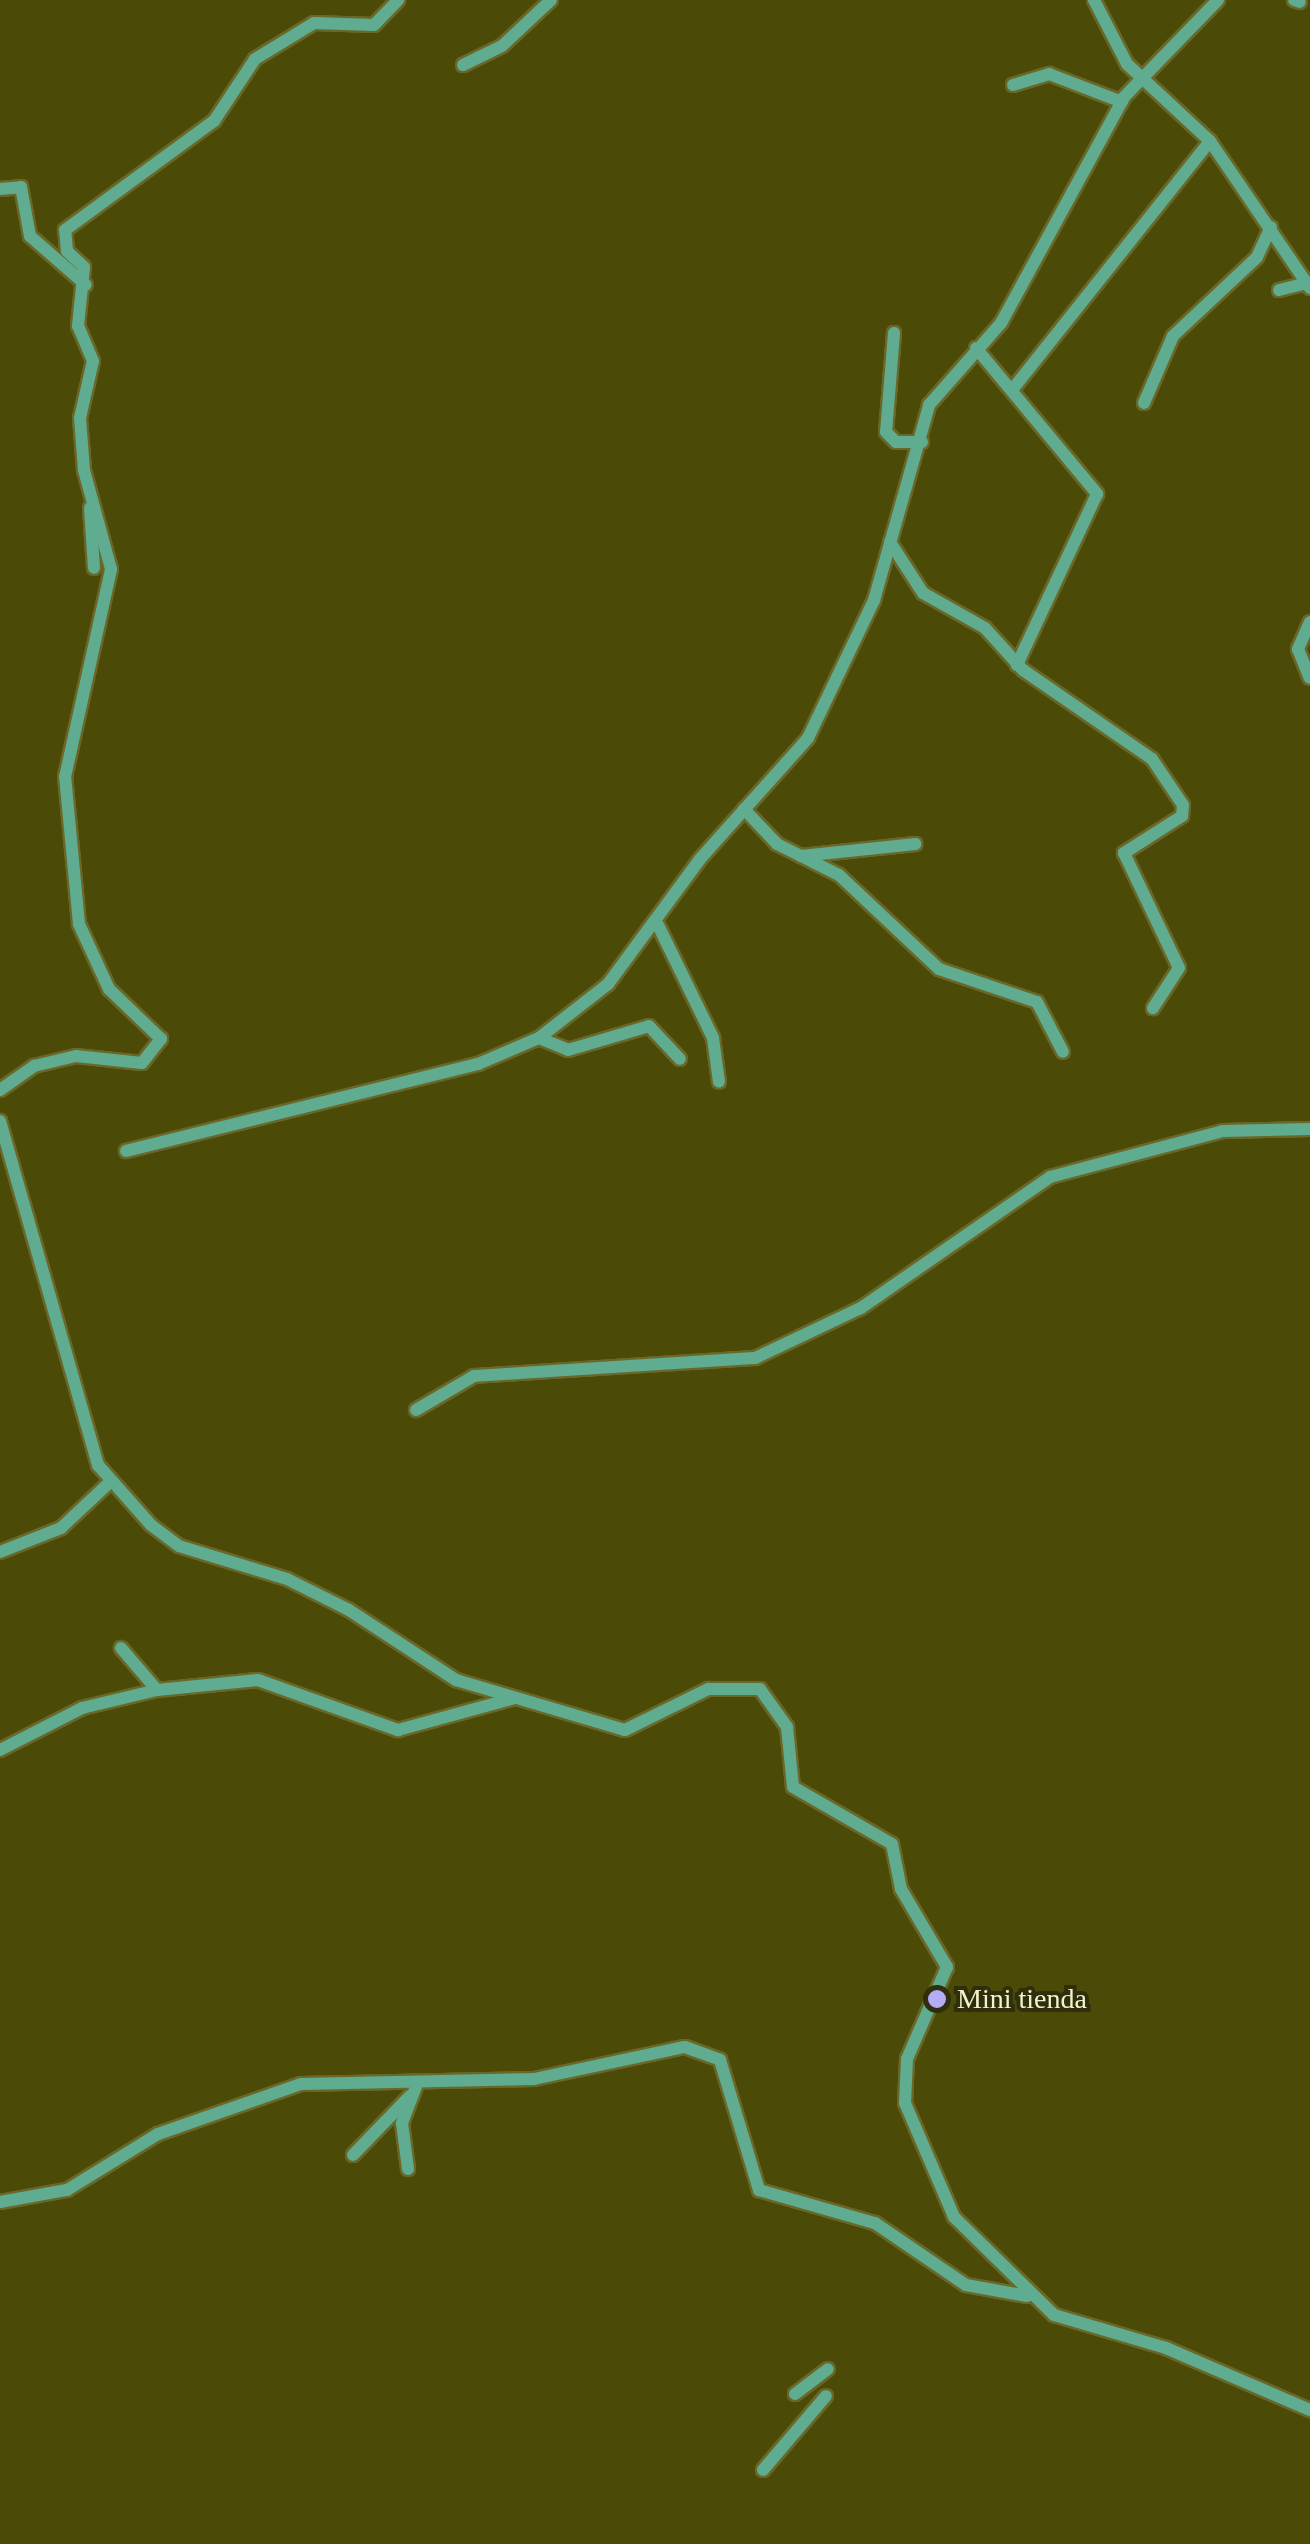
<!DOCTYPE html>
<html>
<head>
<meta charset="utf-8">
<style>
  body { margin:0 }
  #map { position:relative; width:1310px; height:2544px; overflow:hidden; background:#4b4a06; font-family:Georgia,serif }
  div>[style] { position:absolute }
  .roads { filter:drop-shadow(2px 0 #696829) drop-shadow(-2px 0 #696829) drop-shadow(0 2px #696829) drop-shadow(0 -2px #696829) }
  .minor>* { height:12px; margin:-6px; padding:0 6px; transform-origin:6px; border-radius:6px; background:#5fac91 }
  .dots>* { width:28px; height:28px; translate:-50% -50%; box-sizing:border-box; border:5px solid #2f2f0d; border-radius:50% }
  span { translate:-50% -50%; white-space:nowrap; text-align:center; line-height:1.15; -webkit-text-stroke:8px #2f2f0d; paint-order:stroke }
  .poi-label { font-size:28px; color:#f2f3cb }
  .left { translate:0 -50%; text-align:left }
</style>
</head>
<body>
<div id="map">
  <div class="roads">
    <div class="minor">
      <div style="left:1094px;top:0;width:72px;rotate:62.7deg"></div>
      <div style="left:1127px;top:64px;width:113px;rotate:42.9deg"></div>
      <div style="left:1210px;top:141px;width:178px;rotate:55.8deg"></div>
      <div style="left:1294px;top:0;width:6px;rotate:18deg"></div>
      <div style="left:463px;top:65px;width:43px;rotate:-26deg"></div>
      <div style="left:502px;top:46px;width:67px;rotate:-43.2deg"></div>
      <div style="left:1013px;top:85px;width:38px;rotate:-17deg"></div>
      <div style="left:1049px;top:74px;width:78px;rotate:21deg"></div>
      <div style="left:0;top:189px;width:21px;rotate:-5deg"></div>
      <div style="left:21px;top:187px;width:50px;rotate:79.6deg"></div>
      <div style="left:30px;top:236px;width:74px;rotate:41.2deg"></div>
      <div style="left:1279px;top:290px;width:29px;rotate:-14deg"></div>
      <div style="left:894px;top:333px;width:99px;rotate:94.6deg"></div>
      <div style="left:886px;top:432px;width:14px;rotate:45deg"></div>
      <div style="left:896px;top:442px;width:26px"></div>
      <div style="left:976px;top:348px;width:190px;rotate:50.3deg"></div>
      <div style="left:1097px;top:494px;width:189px;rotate:115.1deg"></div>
      <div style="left:1012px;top:390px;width:318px;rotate:-51.5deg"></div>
      <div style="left:1144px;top:403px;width:73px;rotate:-66.6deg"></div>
      <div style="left:1173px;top:336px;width:115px;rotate:-43.2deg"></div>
      <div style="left:1257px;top:257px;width:33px;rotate:-65deg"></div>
      <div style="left:90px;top:508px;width:60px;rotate:86.2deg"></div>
      <div style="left:890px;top:542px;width:61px;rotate:57.1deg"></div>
      <div style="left:923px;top:593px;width:71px;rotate:29.4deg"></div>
      <div style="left:985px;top:628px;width:57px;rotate:47.9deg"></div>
      <div style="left:1023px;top:670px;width:157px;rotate:34.6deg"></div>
      <div style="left:1152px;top:759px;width:55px;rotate:56deg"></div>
      <div style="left:1183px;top:805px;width:11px;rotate:95deg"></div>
      <div style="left:1182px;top:816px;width:69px;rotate:147.5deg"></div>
      <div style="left:1124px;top:853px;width:127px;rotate:64.4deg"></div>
      <div style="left:1179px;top:968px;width:48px;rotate:123deg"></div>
      <div style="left:1310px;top:622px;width:30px;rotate:114deg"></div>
      <div style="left:1298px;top:649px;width:31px;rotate:68deg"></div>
      <div style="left:744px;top:809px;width:48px;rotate:46.7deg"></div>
      <div style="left:777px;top:844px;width:69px;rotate:26.6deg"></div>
      <div style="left:839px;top:875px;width:137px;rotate:43.2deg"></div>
      <div style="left:939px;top:969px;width:103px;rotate:18.6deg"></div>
      <div style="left:1037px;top:1002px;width:56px;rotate:62.5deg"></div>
      <div style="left:801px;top:856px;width:115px;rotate:-6deg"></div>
      <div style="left:658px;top:925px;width:126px;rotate:64deg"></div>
      <div style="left:713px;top:1038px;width:44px;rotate:82.2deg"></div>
      <div style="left:539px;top:1038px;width:31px;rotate:22deg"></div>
      <div style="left:568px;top:1050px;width:84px;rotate:-16.5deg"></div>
      <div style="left:649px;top:1026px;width:45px;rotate:46.8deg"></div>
      <div style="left:0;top:1090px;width:42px;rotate:-35.2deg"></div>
      <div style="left:34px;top:1066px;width:43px;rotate:-13.4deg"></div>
      <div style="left:76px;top:1056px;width:66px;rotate:6.1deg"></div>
      <div style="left:142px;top:1063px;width:31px;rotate:-52deg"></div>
      <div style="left:161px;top:1039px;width:72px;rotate:-136.1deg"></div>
      <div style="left:109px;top:989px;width:72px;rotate:-114.8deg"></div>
      <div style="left:79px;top:924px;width:148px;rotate:-95.4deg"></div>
      <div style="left:65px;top:777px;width:213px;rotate:-77.5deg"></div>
      <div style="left:111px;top:569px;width:103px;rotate:-105.3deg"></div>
      <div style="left:84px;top:470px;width:52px;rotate:-94.4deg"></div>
      <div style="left:80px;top:418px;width:58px;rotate:-77.2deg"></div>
      <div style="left:93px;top:361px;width:38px;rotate:-113deg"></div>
      <div style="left:78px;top:326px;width:59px;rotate:-84.2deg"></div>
      <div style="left:84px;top:267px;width:23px;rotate:-137deg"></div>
      <div style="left:67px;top:251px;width:21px;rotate:-95deg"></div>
      <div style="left:65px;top:230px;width:185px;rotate:-36.2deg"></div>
      <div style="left:214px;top:121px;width:74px;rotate:-56.5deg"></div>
      <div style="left:255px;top:59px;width:69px;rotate:-31.4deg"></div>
      <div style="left:314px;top:23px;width:60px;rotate:1.9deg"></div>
      <div style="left:374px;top:25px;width:35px;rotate:-46deg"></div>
      <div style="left:0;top:1121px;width:358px;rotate:74.1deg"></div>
      <div style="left:98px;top:1465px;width:80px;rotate:48.5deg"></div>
      <div style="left:151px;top:1525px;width:35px;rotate:37deg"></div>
      <div style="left:179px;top:1546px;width:113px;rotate:17deg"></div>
      <div style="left:287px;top:1579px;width:69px;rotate:26.6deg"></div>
      <div style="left:349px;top:1610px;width:128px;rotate:33.2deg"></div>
      <div style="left:456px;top:1680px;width:176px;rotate:16.5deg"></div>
      <div style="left:625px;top:1730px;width:93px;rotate:-26.3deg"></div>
      <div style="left:708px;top:1689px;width:52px"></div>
      <div style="left:760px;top:1689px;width:47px;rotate:54.6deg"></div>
      <div style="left:787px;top:1727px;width:60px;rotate:84.3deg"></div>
      <div style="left:793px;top:1787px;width:114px;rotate:29.9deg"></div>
      <div style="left:892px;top:1844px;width:46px;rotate:78.7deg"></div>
      <div style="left:901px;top:1889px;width:91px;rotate:59.5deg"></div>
      <div style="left:947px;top:1967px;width:100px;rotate:113.5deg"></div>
      <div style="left:907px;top:2059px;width:44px;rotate:92.6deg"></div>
      <div style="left:905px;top:2103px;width:124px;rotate:66.7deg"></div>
      <div style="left:954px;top:2217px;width:140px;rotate:44.4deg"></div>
      <div style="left:1054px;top:2315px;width:117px;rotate:16.4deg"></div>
      <div style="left:1166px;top:2348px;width:157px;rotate:23.3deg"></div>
      <div style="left:126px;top:1151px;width:363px;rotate:-13.9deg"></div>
      <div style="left:478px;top:1064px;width:66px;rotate:-23.1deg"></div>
      <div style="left:539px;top:1038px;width:88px;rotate:-38deg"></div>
      <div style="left:608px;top:984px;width:155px;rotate:-53.6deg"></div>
      <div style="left:700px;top:859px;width:162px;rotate:-48.2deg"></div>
      <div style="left:808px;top:738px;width:153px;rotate:-64.4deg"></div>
      <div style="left:874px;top:600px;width:203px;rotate:-74.2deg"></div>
      <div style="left:929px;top:405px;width:109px;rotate:-48.7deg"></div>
      <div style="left:1001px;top:323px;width:257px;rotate:-61.4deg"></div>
      <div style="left:1124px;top:97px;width:135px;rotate:-45.9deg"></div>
      <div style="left:416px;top:1410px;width:67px;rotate:-30.4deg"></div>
      <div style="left:474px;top:1376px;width:282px;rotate:-3.7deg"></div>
      <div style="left:755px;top:1358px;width:117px;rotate:-25.3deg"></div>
      <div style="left:861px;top:1308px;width:230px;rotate:-34.7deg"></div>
      <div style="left:1050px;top:1177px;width:179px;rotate:-14.9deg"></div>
      <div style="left:1223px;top:1131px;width:87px;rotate:-1.3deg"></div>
      <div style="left:0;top:1552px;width:66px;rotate:-21.5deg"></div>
      <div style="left:61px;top:1528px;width:67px;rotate:-43.2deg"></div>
      <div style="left:121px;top:1648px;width:55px;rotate:49.4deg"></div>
      <div style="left:0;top:1750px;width:92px;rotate:-27.1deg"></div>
      <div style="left:82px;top:1708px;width:77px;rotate:-13.5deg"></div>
      <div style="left:157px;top:1690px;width:101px;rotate:-5.7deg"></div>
      <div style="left:258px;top:1680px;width:149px;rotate:19.7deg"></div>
      <div style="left:398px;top:1730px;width:121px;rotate:-15.3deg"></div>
      <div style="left:353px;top:2155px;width:82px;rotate:-46deg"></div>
      <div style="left:408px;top:2169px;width:46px;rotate:-97.4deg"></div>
      <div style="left:402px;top:2123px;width:42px;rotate:-69deg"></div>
      <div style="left:0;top:2202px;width:68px;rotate:-10.2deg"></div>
      <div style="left:67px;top:2190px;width:107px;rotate:-31.6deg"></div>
      <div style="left:158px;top:2134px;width:151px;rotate:-19.3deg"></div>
      <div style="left:301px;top:2084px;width:233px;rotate:-1.2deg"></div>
      <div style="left:534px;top:2079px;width:154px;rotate:-12deg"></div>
      <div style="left:685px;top:2047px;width:37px;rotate:20deg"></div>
      <div style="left:720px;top:2060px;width:136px;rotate:73.3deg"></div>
      <div style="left:759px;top:2190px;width:121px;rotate:15.9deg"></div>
      <div style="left:875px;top:2223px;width:110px;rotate:34.3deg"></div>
      <div style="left:966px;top:2285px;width:62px;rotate:10.2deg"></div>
      <div style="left:795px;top:2394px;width:41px;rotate:-37.1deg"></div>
      <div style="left:763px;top:2470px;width:97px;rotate:-49.6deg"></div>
    </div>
  </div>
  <div class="dots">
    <div style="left:937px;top:1999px;background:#b5acf8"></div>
  </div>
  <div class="poi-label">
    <span class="left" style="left:957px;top:1999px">Mini tienda</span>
  </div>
</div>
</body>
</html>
